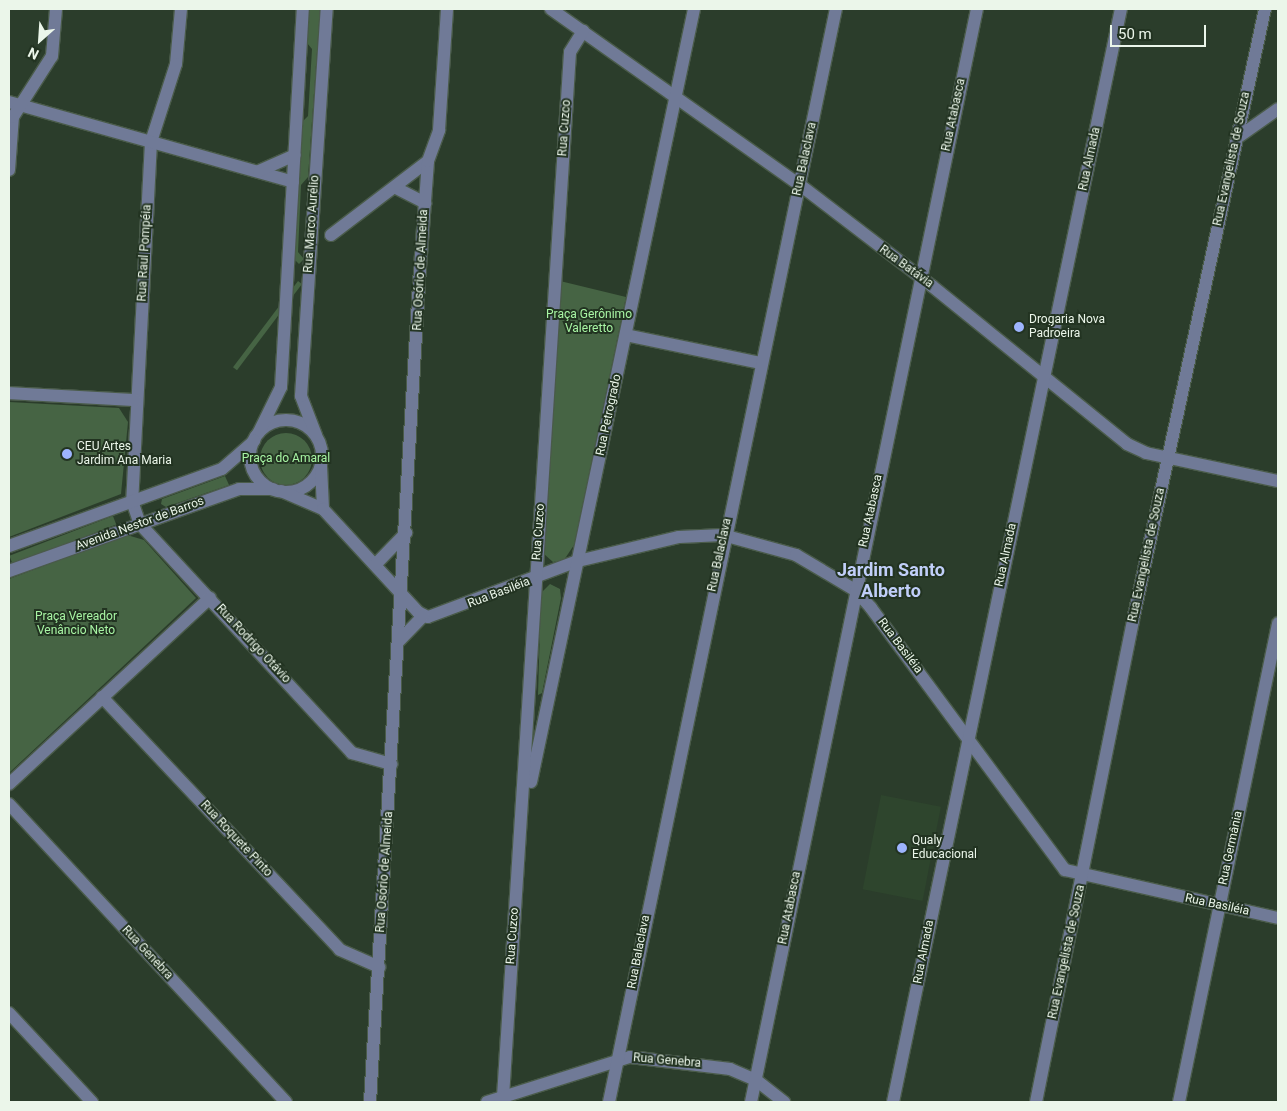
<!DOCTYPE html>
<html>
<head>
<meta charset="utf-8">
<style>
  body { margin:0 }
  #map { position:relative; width:1287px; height:1111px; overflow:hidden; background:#2b3d2b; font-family:Roboto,sans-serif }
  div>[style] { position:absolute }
  .built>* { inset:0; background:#2e452d; transform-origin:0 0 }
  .green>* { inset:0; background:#466444; transform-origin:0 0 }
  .round { border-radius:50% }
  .roads { filter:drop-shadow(1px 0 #4a5b4a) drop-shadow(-1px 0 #4a5b4a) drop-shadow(0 1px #4a5b4a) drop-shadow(0 -1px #4a5b4a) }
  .minor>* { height:12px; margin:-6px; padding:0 6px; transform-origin:6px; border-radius:6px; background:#707a97 }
  .minor>.ring { margin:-6px; padding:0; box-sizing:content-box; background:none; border:12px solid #707a97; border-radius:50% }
  .dots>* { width:14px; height:14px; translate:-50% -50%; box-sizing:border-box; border:2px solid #223321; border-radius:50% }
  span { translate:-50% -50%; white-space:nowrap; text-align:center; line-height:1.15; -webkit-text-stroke:4px #223321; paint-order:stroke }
  .street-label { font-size:12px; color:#ebf6ea }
  .park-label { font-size:12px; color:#a8f5a4 }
  .poi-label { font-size:12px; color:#ebf6ea }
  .left { translate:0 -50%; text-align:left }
  .district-label { font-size:18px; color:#c1cff9; font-weight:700 }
  .frame { position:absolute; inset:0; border:10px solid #ebf6ea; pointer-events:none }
  .north { position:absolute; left:15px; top:15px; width:50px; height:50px; -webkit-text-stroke:4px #223321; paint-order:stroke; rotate:206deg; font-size:14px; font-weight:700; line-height:20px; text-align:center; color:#ebf6ea }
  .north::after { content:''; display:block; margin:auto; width:18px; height:22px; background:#ebf6ea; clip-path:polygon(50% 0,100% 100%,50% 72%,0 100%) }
  .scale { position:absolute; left:1110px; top:25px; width:96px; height:22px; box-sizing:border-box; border:2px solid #ebf6ea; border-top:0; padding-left:6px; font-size:15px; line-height:18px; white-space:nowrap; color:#ebf6ea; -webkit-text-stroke:4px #223321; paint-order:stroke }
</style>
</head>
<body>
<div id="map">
  <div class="built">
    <div style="left:881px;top:795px;width:61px;height:96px;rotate:11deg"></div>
  </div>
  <div class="green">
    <div style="clip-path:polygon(309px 9px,320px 9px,308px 177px,301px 185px,298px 252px,304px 259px,299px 264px,294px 259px,302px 122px,308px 116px,312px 49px,307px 43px)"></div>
    <div style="left:298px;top:281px;width:5px;height:108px;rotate:37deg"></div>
    <div style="clip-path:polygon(560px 281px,626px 297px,574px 545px,564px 560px,553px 562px,544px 554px)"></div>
    <div style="clip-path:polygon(9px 402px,119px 408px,128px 422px,121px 494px,9px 537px)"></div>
    <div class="round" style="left:260px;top:433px;width:52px;height:52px"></div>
    <div style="clip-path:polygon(225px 476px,229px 485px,166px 507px,161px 504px,162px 499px)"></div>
    <div style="left:113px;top:516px;width:9px;height:111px;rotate:69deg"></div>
    <div style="clip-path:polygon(127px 535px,144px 540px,196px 598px,9px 773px,9px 579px)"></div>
    <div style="clip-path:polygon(550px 584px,560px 589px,561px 598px,542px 693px,538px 695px,541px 593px)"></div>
  </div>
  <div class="roads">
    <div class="minor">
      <div style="left:181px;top:9px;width:55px;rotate:95.2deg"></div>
      <div style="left:176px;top:64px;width:82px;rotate:107.8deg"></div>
      <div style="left:151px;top:142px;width:360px;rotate:93deg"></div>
      <div style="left:132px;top:501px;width:24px;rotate:71deg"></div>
      <div style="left:140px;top:524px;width:312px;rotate:47.2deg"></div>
      <div style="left:352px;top:753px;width:41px;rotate:15.8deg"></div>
      <div style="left:551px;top:9px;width:305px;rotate:35.3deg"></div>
      <div style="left:800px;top:185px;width:166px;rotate:37.4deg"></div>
      <div style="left:932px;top:286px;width:251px;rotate:39deg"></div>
      <div style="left:1127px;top:444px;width:21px;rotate:25deg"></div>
      <div style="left:1146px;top:453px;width:135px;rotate:12deg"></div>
      <div style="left:9px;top:102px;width:295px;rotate:15.7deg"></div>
      <div style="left:1237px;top:138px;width:50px;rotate:-35.3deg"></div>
      <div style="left:9px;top:170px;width:53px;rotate:-85.7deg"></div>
      <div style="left:13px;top:117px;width:72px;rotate:-57.4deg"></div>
      <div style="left:52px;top:56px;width:47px;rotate:-85.1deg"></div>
      <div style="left:259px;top:171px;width:39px;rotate:-24deg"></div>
      <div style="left:396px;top:188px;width:33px;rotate:27deg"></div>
      <div style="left:331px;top:235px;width:122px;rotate:-37.3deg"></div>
      <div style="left:626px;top:335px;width:137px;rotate:11.8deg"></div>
      <div style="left:9px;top:393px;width:127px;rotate:3.2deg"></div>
      <div class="ring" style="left:250px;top:420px;width:60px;height:60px"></div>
      <div style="left:259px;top:432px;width:50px;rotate:-63.9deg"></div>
      <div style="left:281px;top:387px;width:379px;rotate:-86.7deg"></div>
      <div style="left:316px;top:435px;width:42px;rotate:-111deg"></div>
      <div style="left:301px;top:396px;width:388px;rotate:-86.2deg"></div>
      <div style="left:321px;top:466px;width:43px;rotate:87.3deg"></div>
      <div style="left:281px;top:491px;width:46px;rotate:23.2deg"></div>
      <div style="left:323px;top:509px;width:140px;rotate:47.3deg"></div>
      <div style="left:418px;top:612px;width:11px;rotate:27deg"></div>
      <div style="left:428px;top:617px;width:160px;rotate:-20.5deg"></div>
      <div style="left:578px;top:561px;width:104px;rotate:-13.4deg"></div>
      <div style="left:679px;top:537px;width:44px;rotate:-2.6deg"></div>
      <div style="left:723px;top:535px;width:76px;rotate:15.3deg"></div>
      <div style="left:796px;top:555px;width:69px;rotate:30.7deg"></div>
      <div style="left:855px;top:590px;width:24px;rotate:48deg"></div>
      <div style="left:871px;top:608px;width:326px;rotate:53.5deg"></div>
      <div style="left:1065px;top:870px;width:218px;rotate:12.7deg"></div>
      <div style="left:9px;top:546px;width:226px;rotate:-19.9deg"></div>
      <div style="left:222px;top:469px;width:43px;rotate:-41.2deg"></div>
      <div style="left:375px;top:565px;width:45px;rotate:-45.9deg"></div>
      <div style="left:9px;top:571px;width:244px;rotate:-19.6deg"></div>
      <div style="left:239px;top:489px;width:34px"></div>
      <div style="left:399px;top:641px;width:35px;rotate:-46deg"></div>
      <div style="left:102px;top:697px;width:347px;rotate:46.7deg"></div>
      <div style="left:340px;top:950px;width:43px;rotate:23.6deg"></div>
      <div style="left:531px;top:782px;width:790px;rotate:-78.09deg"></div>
      <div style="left:9px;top:784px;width:274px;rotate:-42.8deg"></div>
      <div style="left:9px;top:804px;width:407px;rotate:47.1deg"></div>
      <div style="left:9px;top:1013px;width:122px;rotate:47deg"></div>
      <div style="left:503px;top:1097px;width:1047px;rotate:-86.33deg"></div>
      <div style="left:570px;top:52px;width:25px;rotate:-58deg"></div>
      <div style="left:370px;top:1102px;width:835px;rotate:-86.57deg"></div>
      <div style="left:420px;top:268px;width:107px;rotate:-85.7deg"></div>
      <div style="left:428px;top:161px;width:33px;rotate:-70deg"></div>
      <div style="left:439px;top:130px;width:121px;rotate:-86.2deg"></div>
      <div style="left:487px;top:1102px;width:150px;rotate:-17.5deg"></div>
      <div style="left:630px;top:1057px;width:101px;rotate:6.8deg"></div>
      <div style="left:730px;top:1069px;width:28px;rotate:23deg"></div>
      <div style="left:756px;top:1080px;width:36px;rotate:38deg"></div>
      <div style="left:609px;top:1102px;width:1116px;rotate:-78.27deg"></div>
      <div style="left:751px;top:1102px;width:1116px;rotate:-78.32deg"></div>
      <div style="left:893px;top:1102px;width:1117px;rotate:-78.22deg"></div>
      <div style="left:1036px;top:1102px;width:492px;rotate:-78.6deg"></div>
      <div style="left:1133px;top:620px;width:625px;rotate:-77.81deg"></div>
      <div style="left:1179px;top:1102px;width:489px;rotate:-78.3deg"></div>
    </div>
  </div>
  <div class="dots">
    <div style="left:1019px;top:327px;background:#9db4fd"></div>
    <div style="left:67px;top:454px;background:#9db4fd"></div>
    <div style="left:902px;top:848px;background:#9db4fd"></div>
  </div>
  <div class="street-label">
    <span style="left:954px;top:115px;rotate:-78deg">Rua Atabasca</span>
    <span style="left:565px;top:128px;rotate:-86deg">Rua Cuzco</span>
    <span style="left:805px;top:159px;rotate:-78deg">Rua Balaclava</span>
    <span style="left:1090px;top:159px;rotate:-78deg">Rua Almada</span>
    <span style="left:1232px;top:159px;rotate:-78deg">Rua Evangelista de Souza</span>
    <span style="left:312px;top:224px;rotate:-86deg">Rua Marco Aurélio</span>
    <span style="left:145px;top:253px;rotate:-87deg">Rua Raul Pompéia</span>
    <span style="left:906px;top:267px;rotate:36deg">Rua Batávia</span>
    <span style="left:421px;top:270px;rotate:-87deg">Rua Osório de Almeida</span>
    <span style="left:609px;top:415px;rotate:-78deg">Rua Petrogrado</span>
    <span style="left:871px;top:511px;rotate:-78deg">Rua Atabasca</span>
    <span style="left:140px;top:524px;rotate:-20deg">Avenida Nestor de Barros</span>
    <span style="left:539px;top:532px;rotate:-86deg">Rua Cuzco</span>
    <span style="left:720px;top:555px;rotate:-78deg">Rua Balaclava</span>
    <span style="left:1006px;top:555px;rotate:-78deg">Rua Almada</span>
    <span style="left:1147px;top:555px;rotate:-78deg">Rua Evangelista de Souza</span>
    <span style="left:499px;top:593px;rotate:-21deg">Rua Basiléia</span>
    <span style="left:253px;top:644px;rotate:47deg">Rua Rodrigo Otávio</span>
    <span style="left:900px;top:646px;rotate:53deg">Rua Basiléia</span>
    <span style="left:236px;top:839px;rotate:47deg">Rua Roquete Pinto</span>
    <span style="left:1231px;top:848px;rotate:-78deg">Rua Germânia</span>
    <span style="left:385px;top:872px;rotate:-86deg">Rua Osório de Almeida</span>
    <span style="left:1217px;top:905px;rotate:12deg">Rua Basiléia</span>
    <span style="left:790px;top:908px;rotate:-79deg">Rua Atabasca</span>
    <span style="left:513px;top:936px;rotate:-86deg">Rua Cuzco</span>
    <span style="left:639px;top:952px;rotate:-79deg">Rua Balaclava</span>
    <span style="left:924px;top:952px;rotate:-79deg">Rua Almada</span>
    <span style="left:1067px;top:952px;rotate:-78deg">Rua Evangelista de Souza</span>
    <span style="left:147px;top:953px;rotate:47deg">Rua Genebra</span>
    <span style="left:667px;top:1061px;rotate:5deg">Rua Genebra</span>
  </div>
  <div class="park-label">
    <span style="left:589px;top:322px">Praça Gerônimo<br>Valeretto</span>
    <span style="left:286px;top:459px">Praça do Amaral</span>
    <span style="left:76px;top:624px">Praça Vereador<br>Venâncio Neto</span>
  </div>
  <div class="poi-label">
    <span class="left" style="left:1029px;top:327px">Drogaria Nova<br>Padroeira</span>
    <span class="left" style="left:77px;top:454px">CEU Artes<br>Jardim Ana Maria</span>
    <span class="left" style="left:912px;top:848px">Qualy<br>Educacional</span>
  </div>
  <div class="district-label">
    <span style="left:891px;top:581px">Jardim Santo<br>Alberto</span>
  </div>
  <div class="frame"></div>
  <div class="north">N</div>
  <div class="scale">50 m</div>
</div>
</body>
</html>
